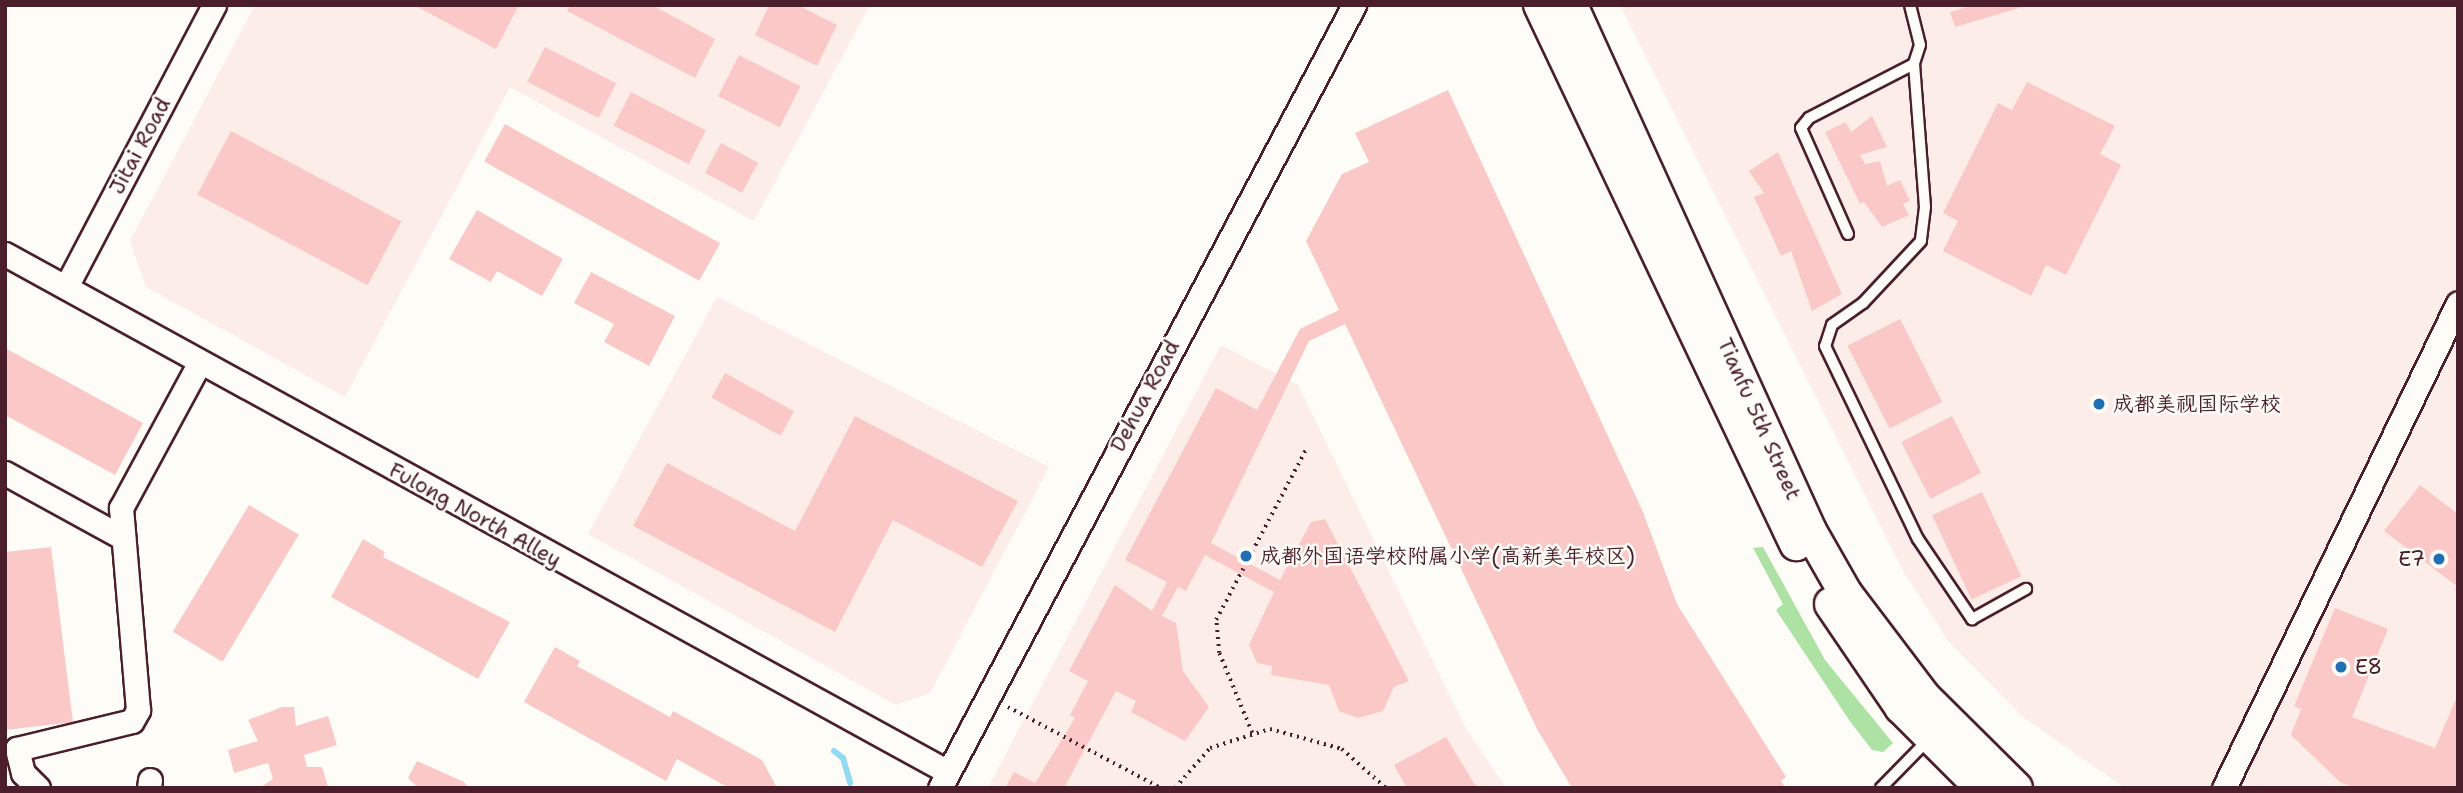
<!DOCTYPE html>
<html>
<head>
<meta charset="utf-8">
<style>
  body { margin:0 }
  #map { position:relative; width:2463px; height:793px; overflow:hidden; background:#fdfcf7; font-family:"Shantell Sans","LXGW WenKai TC",sans-serif }
  div>[style] { position:absolute }
  .built>* { inset:0; background:#fcede9 }
  .green>* { inset:0; background:#ade2a4 }
  .stream>* { height:6px; margin:-3px; padding:0 3px; transform-origin:3px; border-radius:3px; background:#92d9f3 }
  .building>* { inset:0; background:#fac9c7; transform-origin:0 0 }
  .path>* { height:3.5px; margin-top:-1.75px; transform-origin:0; background:repeating-linear-gradient(90deg,#4a1f2b 0 2px,transparent 0 7px) }
  .roads { filter:drop-shadow(2px 0 #4a1f2b) drop-shadow(-2px 0 #4a1f2b) drop-shadow(0 2px #4a1f2b) drop-shadow(0 -2px #4a1f2b) }
  .lane>* { height:10px; margin:-5px; padding:0 5px; transform-origin:5px; border-radius:5px; background:#fdfcf7 }
  .street>* { height:23px; margin:-11.5px; padding:0 11.5px; transform-origin:11.5px; border-radius:11.5px; background:#fdfcf7 }
  .secondary>* { height:32px; margin:-16px; padding:0 16px; transform-origin:16px; border-radius:16px; background:#fdfcf7 }
  .dots>* { width:19px; height:19px; translate:-50% -50%; box-sizing:border-box; border:4px solid #fdfcf7; border-radius:50% }
  span { translate:-50% -50%; white-space:nowrap; text-align:center; line-height:1.15; -webkit-text-stroke:5px #fdfcf7; paint-order:stroke }
  .street-label { font-size:21px; color:#4a1f2b }
  .poi-label { font-size:21px; color:#4a1f2b }
  .left { translate:0 -50%; text-align:left }
  .right { translate:-100% -50%; text-align:right }
  .frame { position:absolute; inset:0; border:7px solid #4a1f2b; pointer-events:none }
</style>
</head>
<body>
<div id="map">
  <div class="built">
    <div style="clip-path:polygon(255px 5px,870px 5px,754px 221px,510px 87px,345px 397px,146px 287px,130px 241px)"></div>
    <div style="clip-path:polygon(1620px 5px,2458px 5px,2458px 788px,2125px 788px,2024px 718px,1949px 642px,1903px 571px)"></div>
    <div style="clip-path:polygon(717px 297px,1049px 467px,930px 693px,896px 705px,588px 534px)"></div>
    <div style="clip-path:polygon(1221px 345px,1298px 385px,1465px 727px,1506px 788px,988px 788px)"></div>
  </div>
  <div class="green">
    <div style="clip-path:polygon(1763px 547px,1825px 660px,1893px 743px,1883px 752px,1872px 750px,1849px 720px,1776px 610px,1783px 604px,1753px 548px)"></div>
  </div>
  <div class="stream">
    <div style="left:834px;top:751px;width:11px;rotate:38deg"></div>
    <div style="left:843px;top:758px;width:26px;rotate:74deg"></div>
  </div>
  <div class="building">
    <div style="clip-path:polygon(414px 5px,519px 5px,496px 49px)"></div>
    <div style="clip-path:polygon(570px 5px,652px 5px,715px 39px,695px 78px,567px 11px)"></div>
    <div style="clip-path:polygon(769px 5px,798px 5px,837px 25px,817px 66px,755px 35px)"></div>
    <div style="clip-path:polygon(1974px 5px,2026px 5px,2026px 6px,1955px 27px,1950px 12px)"></div>
    <div style="left:545px;top:47px;width:80px;height:39px;rotate:27deg"></div>
    <div style="left:739px;top:55px;width:69px;height:46px;rotate:27deg"></div>
    <div style="clip-path:polygon(2027px 82px,2115px 126px,2100px 154px,2121px 165px,2066px 275px,2046px 265px,2031px 296px,1943px 251px,1958px 221px,1943px 213px,1998px 103px,2012px 110px)"></div>
    <div style="clip-path:polygon(1448px 90px,1643px 512px,1677px 604px,1786px 777px,1781px 781px,1786px 788px,1572px 788px,1537px 729px,1345px 324px,1309px 341px,1211px 543px,1280px 580px,1311px 522px,1325px 519px,1409px 681px,1394px 687px,1383px 711px,1358px 718px,1339px 711px,1329px 685px,1271px 675px,1272px 666px,1257px 663px,1249px 645px,1274px 592px,1205px 555px,1186px 591px,1178px 587px,1162px 616px,1176px 623px,1183px 671px,1209px 707px,1185px 741px,1131px 712px,1136px 701px,1116px 691px,1064px 788px,1005px 788px,1014px 772px,1035px 783px,1075px 718px,1070px 715px,1088px 681px,1069px 671px,1115px 585px,1152px 611px,1167px 582px,1125px 560px,1216px 388px,1257px 410px,1300px 329px,1339px 310px,1306px 241px,1342px 174px,1369px 162px,1355px 133px)"></div>
    <div style="left:631px;top:92px;width:84px;height:38px;rotate:27deg"></div>
    <div style="clip-path:polygon(1872px 116px,1887px 147px,1860px 155px,1865px 164px,1880px 161px,1887px 186px,1900px 180px,1910px 201px,1903px 204px,1909px 215px,1882px 227px,1864px 202px,1860px 204px,1825px 132px,1846px 122px,1851px 132px)"></div>
    <div style="left:505px;top:124px;width:246px;height:43px;rotate:29deg"></div>
    <div style="left:231px;top:131px;width:193px;height:72px;rotate:28deg"></div>
    <div style="left:721px;top:143px;width:42px;height:34px;rotate:28deg"></div>
    <div style="clip-path:polygon(1778px 152px,1842px 294px,1812px 311px,1791px 251px,1781px 256px,1754px 197px,1764px 193px,1749px 171px)"></div>
    <div style="clip-path:polygon(477px 210px,563px 259px,542px 296px,497px 271px,491px 282px,449px 259px)"></div>
    <div style="clip-path:polygon(591px 272px,675px 316px,649px 366px,604px 342px,614px 324px,574px 303px)"></div>
    <div style="left:1900px;top:319px;width:93px;height:59px;rotate:63deg"></div>
    <div style="clip-path:polygon(5px 348px,143px 423px,115px 475px,5px 415px)"></div>
    <div style="left:725px;top:373px;width:79px;height:28px;rotate:29deg"></div>
    <div style="clip-path:polygon(855px 416px,1018px 501px,982px 567px,893px 520px,835px 632px,633px 526px,667px 463px,795px 531px)"></div>
    <div style="left:1952px;top:416px;width:64px;height:57px;rotate:63deg"></div>
    <div style="clip-path:polygon(2420px 485px,2458px 514px,2458px 587px,2384px 531px)"></div>
    <div style="left:1982px;top:492px;width:93px;height:55px;rotate:65deg"></div>
    <div style="left:249px;top:505px;width:58px;height:148px;rotate:31deg"></div>
    <div style="clip-path:polygon(363px 539px,385px 552px,383px 557px,510px 622px,478px 679px,331px 597px)"></div>
    <div style="clip-path:polygon(51px 547px,73px 722px,5px 730px,5px 552px)"></div>
    <div style="clip-path:polygon(2335px 608px,2388px 629px,2352px 717px,2435px 748px,2458px 694px,2458px 788px,2354px 788px,2340px 782px,2291px 735px,2301px 709px,2294px 706px)"></div>
    <div style="clip-path:polygon(555px 647px,580px 661px,577px 666px,670px 717px,673px 711px,762px 760px,777px 788px,729px 788px,677px 759px,666px 781px,524px 702px)"></div>
    <div style="clip-path:polygon(282px 707px,294px 707px,296px 726px,328px 716px,337px 745px,304px 755px,307px 767px,322px 767px,328px 787px,259px 788px,273px 779px,268px 763px,234px 773px,228px 750px,258px 741px,248px 720px)"></div>
    <div style="clip-path:polygon(1446px 737px,1477px 788px,1407px 788px,1394px 765px)"></div>
    <div style="clip-path:polygon(417px 761px,464px 782px,469px 788px,418px 788px,408px 778px)"></div>
  </div>
  <div class="path">
    <div style="left:1008px;top:707px;width:173px;rotate:27.9deg"></div>
    <div style="left:1252px;top:733px;width:87px;rotate:-112.4deg"></div>
    <div style="left:1219px;top:653px;width:33px;rotate:-95deg"></div>
    <div style="left:1216px;top:620px;width:193px;rotate:-62.2deg"></div>
    <div style="left:1175px;top:788px;width:53px;rotate:-48.8deg"></div>
    <div style="left:1210px;top:748px;width:63px;rotate:-17.6deg"></div>
    <div style="left:1270px;top:729px;width:75px;rotate:15.5deg"></div>
    <div style="left:1342px;top:749px;width:59px;rotate:41.6deg"></div>
  </div>
  <div class="roads">
    <div class="lane">
      <div style="left:1910px;top:5px;width:41px;rotate:76deg"></div>
      <div style="left:1920px;top:45px;width:20px;rotate:108deg"></div>
      <div style="left:1914px;top:64px;width:143px;rotate:85.6deg"></div>
      <div style="left:1925px;top:207px;width:34px;rotate:97deg"></div>
      <div style="left:1921px;top:241px;width:85px;rotate:133.1deg"></div>
      <div style="left:1863px;top:303px;width:38px;rotate:145deg"></div>
      <div style="left:1832px;top:325px;width:22px;rotate:108deg"></div>
      <div style="left:1825px;top:346px;width:214px;rotate:64.3deg"></div>
      <div style="left:1918px;top:539px;width:97px;rotate:56deg"></div>
      <div style="left:1972px;top:619px;width:62px;rotate:-29.1deg"></div>
      <div style="left:1848px;top:234px;width:116px;rotate:-113.9deg"></div>
      <div style="left:1801px;top:128px;width:13px;rotate:-51deg"></div>
      <div style="left:1809px;top:118px;width:118px;rotate:-27.2deg"></div>
      <div style="left:1881px;top:788px;width:67px;rotate:-45.6deg"></div>
    </div>
    <div class="street">
      <div style="left:5px;top:254px;width:1076px;rotate:28.78deg"></div>
      <div style="left:66px;top:287px;width:318px;rotate:-62.3deg"></div>
      <div style="left:5px;top:473px;width:135px;rotate:28.8deg"></div>
      <div style="left:38px;top:788px;width:21px;rotate:-135deg"></div>
      <div style="left:23px;top:773px;width:25px;rotate:-104deg"></div>
      <div style="left:17px;top:749px;width:118px;rotate:-13.7deg"></div>
      <div style="left:132px;top:721px;width:13px;rotate:-61deg"></div>
      <div style="left:138px;top:710px;width:203px;rotate:-94.8deg"></div>
      <div style="left:121px;top:508px;width:166px;rotate:-61.6deg"></div>
      <div style="left:149px;top:788px;width:8px;rotate:-83deg"></div>
      <div style="left:940px;top:788px;width:886px;rotate:-62.13deg"></div>
      <div style="left:2224px;top:788px;width:538px;rotate:-64.24deg"></div>
    </div>
    <div class="secondary">
      <div style="left:1540px;top:5px;width:597px;rotate:64.59deg"></div>
      <div style="left:1571px;top:5px;width:578px;rotate:65.56deg"></div>
      <div style="left:1810px;top:531px;width:73px;rotate:60.3deg"></div>
      <div style="left:1846px;top:594px;width:131px;rotate:52.8deg"></div>
      <div style="left:1925px;top:698px;width:128px;rotate:44.7deg"></div>
      <div style="left:1831px;top:604px;width:125px;rotate:55.8deg"></div>
      <div style="left:1901px;top:707px;width:115px;rotate:45deg"></div>
    </div>
  </div>
  <div class="dots">
    <div style="left:2099px;top:404px;background:#1f6fb2"></div>
    <div style="left:1246px;top:556px;background:#1f6fb2"></div>
    <div style="left:2439px;top:559px;background:#1f6fb2"></div>
    <div style="left:2341px;top:667px;background:#1f6fb2"></div>
  </div>
  <div class="street-label">
    <span style="left:140px;top:146px;rotate:-62deg">Jitai Road</span>
    <span style="left:1145px;top:396px;rotate:-62deg">Dehua Road</span>
    <span style="left:1759px;top:419px;rotate:66deg">Tianfu 5th Street</span>
    <span style="left:475px;top:515px;rotate:29deg">Fulong North Alley</span>
  </div>
  <div class="poi-label">
    <span class="left" style="left:2113px;top:404px">成都美视国际学校</span>
    <span class="left" style="left:1260px;top:556px">成都外国语学校附属小学(高新美年校区)</span>
    <span class="right" style="left:2425px;top:559px">E7</span>
    <span class="left" style="left:2355px;top:667px">E8</span>
  </div>
  <div class="frame"></div>
</div>
</body>
</html>
